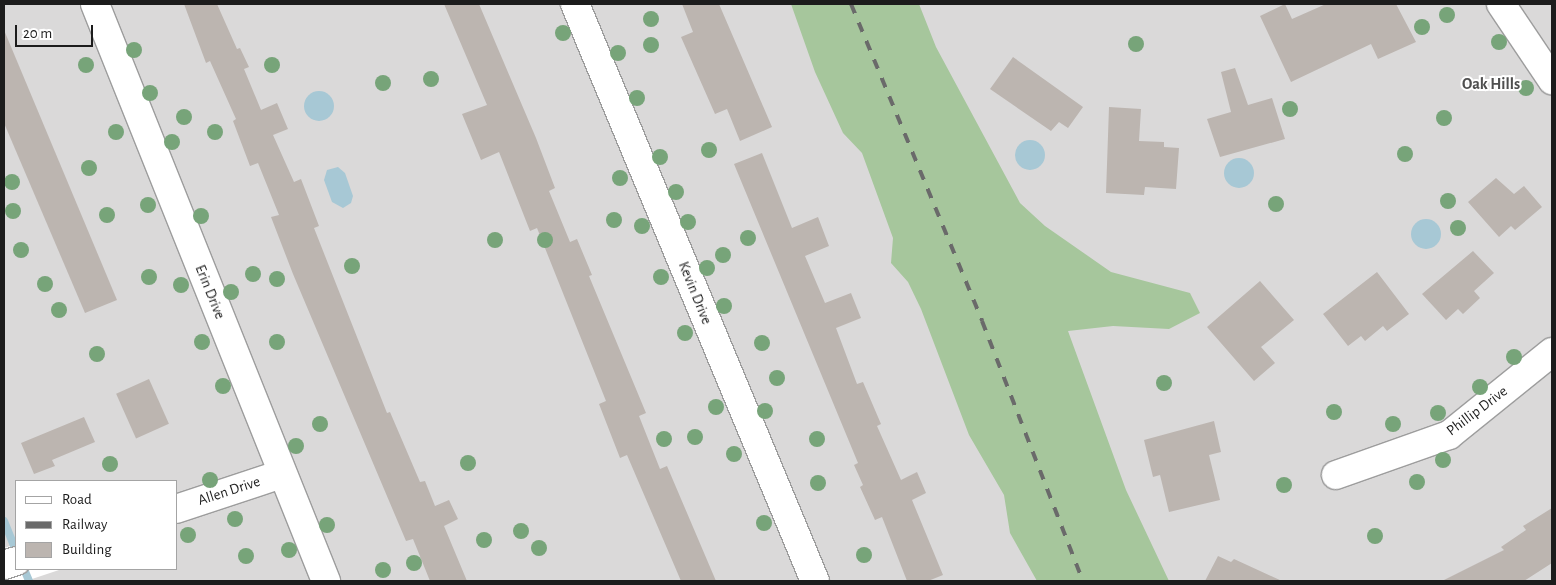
<!DOCTYPE html>
<html>
<head>
<meta charset="utf-8">
<style>
  body { margin:0 }
  #map { position:relative; width:1556px; height:585px; overflow:hidden; background:#ece9e2; font-family:"Alegreya Sans",sans-serif }
  div>[style] { position:absolute }
  .residential>* { inset:0; background:#dad9d9 }
  .forest>* { inset:0; background:#a6c69c }
  .water>* { inset:0; background:#a7c8d5 }
  .round { border-radius:50% }
  .pier>* { inset:0; background:#fff }
  .stream>* { height:8px; margin:-4px; padding:0 4px; transform-origin:4px; border-radius:4px; background:#a7c8d5 }
  .building>* { inset:0; background:#bcb5b0; transform-origin:0 0 }
  .roads { filter:drop-shadow(1px 0 #9d9d9d) drop-shadow(-1px 0 #9d9d9d) drop-shadow(0 1px #9d9d9d) drop-shadow(0 -1px #9d9d9d) }
  .street>* { height:28px; margin:-14px; padding:0 14px; transform-origin:14px; border-radius:14px; background:#fff }
  .rail>* { height:4px; margin-top:-2px; transform-origin:0; background:repeating-linear-gradient(90deg,#6a6a6a 0 10px,transparent 0 20px) }
  .trees>* { width:16px; height:16px; margin:-8px; border-radius:50%; background:#77a479 }
  span { translate:-50% -50%; white-space:nowrap; text-align:center; line-height:1.15; -webkit-text-stroke:4px #fff; paint-order:stroke }
  .street-label { font-size:15px; color:#1c1c1c }
  .neighbourhood-label { font-size:16px; color:#4f4f4f; font-weight:700 }
  .frame { position:absolute; inset:0; border:5px solid #1c1c1c; pointer-events:none }
  .legend { position:absolute; left:15px; top:480px; width:162px; height:90px; box-sizing:border-box; background:#fff; border:1px solid #a4a4a4; margin:0; padding:6px 9px; list-style:none; font-size:15px; color:#1c1c1c }
  .legend li { display:flex; align-items:center; gap:10px; height:25px }
  .legend b { width:25px; border:1px solid #a4a4a4 }
  .scale { position:absolute; left:15px; top:25px; width:78px; height:22px; box-sizing:border-box; border:2px solid #1c1c1c; border-top:0; padding-left:6px; font-size:15px; line-height:18px; white-space:nowrap; color:#1c1c1c; -webkit-text-stroke:4px #fff; paint-order:stroke }
</style>
</head>
<body>
<div id="map">
  <div class="residential">
    <div style="clip-path:polygon(evenodd,4px 4px,1552px 4px,1552px 581px,4px 581px,4px 4px,16px 481px,176px 481px,176px 569px,16px 569px,16px 481px)"></div>
  </div>
  <div class="forest">
    <div style="clip-path:polygon(791px 4px,919px 4px,936px 47px,1020px 203px,1045px 226px,1111px 272px,1190px 293px,1200px 313px,1169px 329px,1113px 326px,1068px 331px,1126px 490px,1169px 581px,1037px 581px,1010px 533px,1004px 495px,969px 435px,921px 309px,908px 282px,891px 263px,893px 238px,862px 153px,843px 133px,815px 72px)"></div>
  </div>
  <div class="water">
    <div class="round" style="left:304px;top:91px;width:30px;height:30px"></div>
    <div class="round" style="left:1015px;top:140px;width:30px;height:30px"></div>
    <div class="round" style="left:1224px;top:158px;width:30px;height:30px"></div>
    <div style="clip-path:polygon(338px 167px,345px 173px,353px 196px,351px 203px,343px 208px,332px 202px,324px 180px,327px 170px)"></div>
    <div class="round" style="left:1411px;top:219px;width:30px;height:30px"></div>
  </div>
  <div class="pier">
    <div style="clip-path:polygon(16px 544px,16px 569px,59px 570px,26px 581px,4px 581px,4px 548px)"></div>
  </div>
  <div class="stream">
    <div style="left:4px;top:521px;width:32px;rotate:68deg"></div>
    <div style="left:24px;top:569px;width:13px;rotate:67deg"></div>
  </div>
  <div class="building">
    <div style="clip-path:polygon(184px 4px,217px 4px,237px 49px,240px 48px,249px 67px,244px 69px,261px 110px,277px 103px,288px 129px,273px 135px,294px 182px,301px 179px,319px 226px,314px 228px,387px 413px,390px 412px,420px 482px,425px 481px,435px 506px,449px 500px,458px 519px,444px 526px,467px 581px,430px 581px,413px 539px,406px 541px,293px 274px,271px 217px,279px 215px,258px 163px,250px 166px,233px 121px,236px 119px,210px 61px,206px 63px)"></div>
    <div style="clip-path:polygon(444px 4px,479px 4px,536px 138px,555px 188px,549px 191px,570px 242px,577px 239px,592px 275px,589px 276px,646px 413px,639px 416px,660px 469px,667px 466px,716px 581px,681px 581px,627px 455px,620px 458px,599px 404px,606px 401px,537px 228px,530px 231px,499px 152px,481px 160px,462px 114px,487px 105px)"></div>
    <div style="clip-path:polygon(682px 4px,719px 4px,772px 127px,740px 141px,727px 109px,715px 114px,681px 37px,693px 32px)"></div>
    <div style="clip-path:polygon(1285px 4px,1292px 19px,1326px 4px,1396px 4px,1416px 42px,1378px 59px,1371px 44px,1291px 82px,1260px 16px)"></div>
    <div style="clip-path:polygon(4px 30px,117px 300px,85px 313px,4px 123px)"></div>
    <div style="clip-path:polygon(1013px 57px,1083px 107px,1068px 128px,1059px 122px,1051px 131px,990px 89px)"></div>
    <div style="clip-path:polygon(1235px 68px,1248px 105px,1272px 98px,1285px 139px,1220px 157px,1207px 119px,1231px 112px,1221px 72px)"></div>
    <div style="clip-path:polygon(1109px 107px,1141px 109px,1139px 141px,1164px 142px,1164px 147px,1179px 148px,1176px 189px,1145px 187px,1144px 195px,1106px 193px)"></div>
    <div style="clip-path:polygon(762px 153px,792px 228px,818px 217px,829px 246px,805px 256px,825px 303px,851px 293px,861px 318px,836px 328px,857px 384px,863px 382px,881px 424px,877px 426px,901px 480px,917px 472px,926px 493px,912px 500px,943px 575px,928px 581px,907px 581px,882px 517px,875px 520px,860px 487px,863px 485px,854px 465px,858px 463px,734px 164px)"></div>
    <div style="clip-path:polygon(1496px 178px,1514px 194px,1524px 186px,1542px 207px,1515px 230px,1511px 226px,1499px 237px,1468px 202px)"></div>
    <div style="clip-path:polygon(1473px 251px,1494px 273px,1474px 291px,1480px 298px,1463px 314px,1458px 309px,1446px 320px,1422px 294px)"></div>
    <div style="clip-path:polygon(1377px 272px,1409px 314px,1387px 331px,1383px 326px,1365px 341px,1361px 336px,1348px 346px,1323px 314px)"></div>
    <div style="clip-path:polygon(1260px 281px,1294px 320px,1261px 347px,1275px 363px,1254px 381px,1207px 327px)"></div>
    <div style="left:149px;top:379px;width:49px;height:36px;rotate:66deg"></div>
    <div style="clip-path:polygon(84px 417px,95px 442px,52px 460px,55px 466px,34px 474px,21px 443px)"></div>
    <div style="clip-path:polygon(1214px 421px,1221px 452px,1209px 455px,1220px 500px,1169px 512px,1160px 475px,1153px 477px,1144px 440px)"></div>
    <div style="clip-path:polygon(1552px 508px,1552px 563px,1524px 581px,1442px 581px,1504px 550px,1501px 547px,1526px 530px,1523px 526px)"></div>
    <div style="clip-path:polygon(1218px 556px,1231px 562px,1234px 559px,1282px 581px,1205px 581px)"></div>
  </div>
  <div class="roads">
    <div class="street">
      <div style="left:95px;top:4px;width:622px;rotate:68.18deg"></div>
      <div style="left:575px;top:4px;width:625px;rotate:67.42deg"></div>
      <div style="left:1501px;top:4px;width:92px;rotate:56.1deg"></div>
      <div style="left:1336px;top:475px;width:120px;rotate:-19.5deg"></div>
      <div style="left:1449px;top:435px;width:132px;rotate:-38.9deg"></div>
      <div style="left:176px;top:509px;width:112px;rotate:-18.3deg"></div>
      <div style="left:4px;top:565px;width:13px;rotate:-18deg"></div>
    </div>
  </div>
  <div class="rail">
    <div style="left:851px;top:4px;width:343px;rotate:67.5deg"></div>
    <div style="left:982px;top:321px;width:279px;rotate:68.8deg"></div>
  </div>
  <div class="trees">
    <div style="left:1447px;top:15px"></div>
    <div style="left:651px;top:19px"></div>
    <div style="left:1422px;top:27px"></div>
    <div style="left:563px;top:33px"></div>
    <div style="left:1499px;top:42px"></div>
    <div style="left:1136px;top:44px"></div>
    <div style="left:651px;top:45px"></div>
    <div style="left:134px;top:50px"></div>
    <div style="left:618px;top:53px"></div>
    <div style="left:86px;top:65px"></div>
    <div style="left:272px;top:65px"></div>
    <div style="left:431px;top:79px"></div>
    <div style="left:383px;top:83px"></div>
    <div style="left:1526px;top:88px"></div>
    <div style="left:150px;top:93px"></div>
    <div style="left:637px;top:98px"></div>
    <div style="left:1290px;top:109px"></div>
    <div style="left:184px;top:117px"></div>
    <div style="left:1444px;top:118px"></div>
    <div style="left:116px;top:132px"></div>
    <div style="left:215px;top:132px"></div>
    <div style="left:172px;top:142px"></div>
    <div style="left:709px;top:150px"></div>
    <div style="left:1405px;top:154px"></div>
    <div style="left:660px;top:157px"></div>
    <div style="left:89px;top:168px"></div>
    <div style="left:620px;top:178px"></div>
    <div style="left:12px;top:182px"></div>
    <div style="left:676px;top:192px"></div>
    <div style="left:1448px;top:201px"></div>
    <div style="left:1276px;top:204px"></div>
    <div style="left:148px;top:205px"></div>
    <div style="left:13px;top:211px"></div>
    <div style="left:107px;top:215px"></div>
    <div style="left:201px;top:216px"></div>
    <div style="left:614px;top:220px"></div>
    <div style="left:688px;top:222px"></div>
    <div style="left:642px;top:226px"></div>
    <div style="left:1458px;top:228px"></div>
    <div style="left:748px;top:238px"></div>
    <div style="left:495px;top:240px"></div>
    <div style="left:545px;top:240px"></div>
    <div style="left:21px;top:250px"></div>
    <div style="left:723px;top:255px"></div>
    <div style="left:352px;top:266px"></div>
    <div style="left:707px;top:268px"></div>
    <div style="left:253px;top:274px"></div>
    <div style="left:149px;top:277px"></div>
    <div style="left:661px;top:277px"></div>
    <div style="left:277px;top:279px"></div>
    <div style="left:45px;top:284px"></div>
    <div style="left:181px;top:285px"></div>
    <div style="left:231px;top:292px"></div>
    <div style="left:724px;top:306px"></div>
    <div style="left:59px;top:310px"></div>
    <div style="left:685px;top:333px"></div>
    <div style="left:202px;top:342px"></div>
    <div style="left:277px;top:342px"></div>
    <div style="left:762px;top:343px"></div>
    <div style="left:97px;top:354px"></div>
    <div style="left:1514px;top:357px"></div>
    <div style="left:777px;top:378px"></div>
    <div style="left:1164px;top:383px"></div>
    <div style="left:223px;top:386px"></div>
    <div style="left:1480px;top:387px"></div>
    <div style="left:716px;top:407px"></div>
    <div style="left:765px;top:411px"></div>
    <div style="left:1334px;top:412px"></div>
    <div style="left:1438px;top:413px"></div>
    <div style="left:320px;top:424px"></div>
    <div style="left:1393px;top:424px"></div>
    <div style="left:695px;top:437px"></div>
    <div style="left:664px;top:439px"></div>
    <div style="left:817px;top:439px"></div>
    <div style="left:296px;top:446px"></div>
    <div style="left:734px;top:454px"></div>
    <div style="left:1443px;top:460px"></div>
    <div style="left:468px;top:463px"></div>
    <div style="left:110px;top:464px"></div>
    <div style="left:210px;top:480px"></div>
    <div style="left:1417px;top:482px"></div>
    <div style="left:818px;top:483px"></div>
    <div style="left:1284px;top:485px"></div>
    <div style="left:235px;top:519px"></div>
    <div style="left:764px;top:523px"></div>
    <div style="left:327px;top:525px"></div>
    <div style="left:521px;top:531px"></div>
    <div style="left:188px;top:535px"></div>
    <div style="left:1375px;top:536px"></div>
    <div style="left:484px;top:540px"></div>
    <div style="left:539px;top:548px"></div>
    <div style="left:289px;top:550px"></div>
    <div style="left:864px;top:555px"></div>
    <div style="left:246px;top:556px"></div>
    <div style="left:414px;top:563px"></div>
    <div style="left:383px;top:570px"></div>
  </div>
  <div class="street-label">
    <span style="left:210px;top:292px;rotate:68deg">Erin Drive</span>
    <span style="left:695px;top:293px;rotate:68deg">Kevin Drive</span>
    <span style="left:1477px;top:411px;rotate:-37deg">Phillip Drive</span>
    <span style="left:229px;top:491px;rotate:-18deg">Allen Drive</span>
  </div>
  <div class="neighbourhood-label">
    <span style="left:1491px;top:84px">Oak Hills</span>
  </div>
  <div class="frame"></div>
  <ul class="legend">
  <li><b style="height:6px;background:#fff"></b>Road</li>
  <li><b style="height:6px;background:#6a6a6a"></b>Railway</li>
  <li><b style="height:14px;background:#bcb5b0"></b>Building</li>
  </ul>
  <div class="scale">20 m</div>
</div>
</body>
</html>
